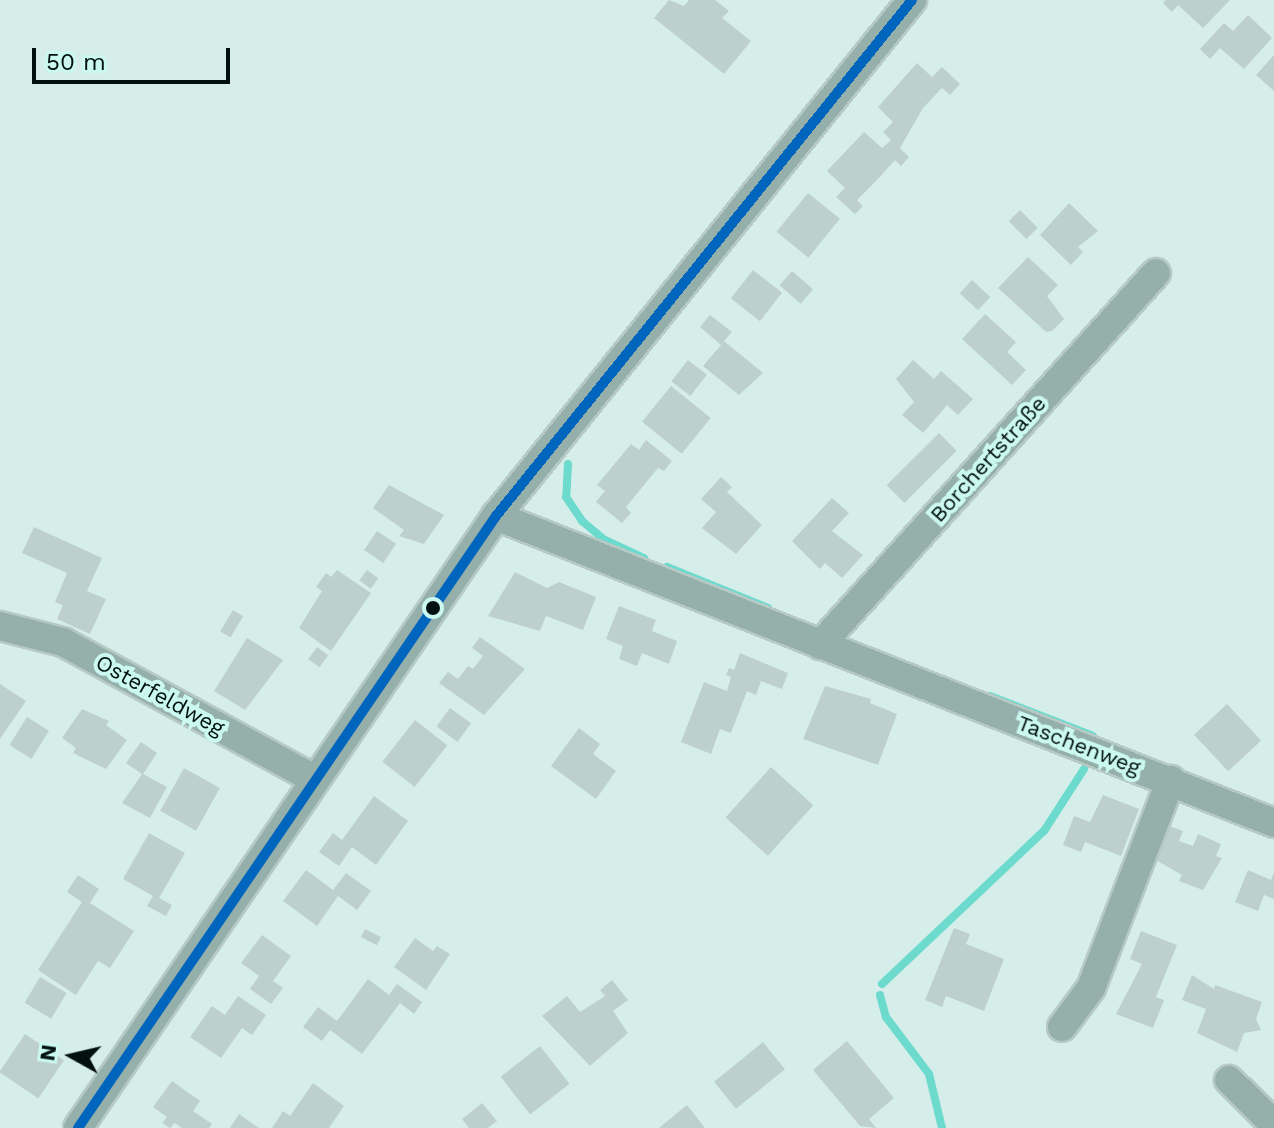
<!DOCTYPE html>
<html>
<head>
<meta charset="utf-8">
<style>
  body { margin:0 }
  #map { position:relative; width:1274px; height:1128px; overflow:hidden; background:#d6eeea; font-family:"Work Sans",sans-serif }
  div>[style] { position:absolute }
  .stream>* { height:8px; margin:-4px; padding:0 4px; transform-origin:4px; border-radius:4px; background:#6cdacd }
  .building>* { inset:0; background:#bdd0cd; transform-origin:0 0 }
  .roads { filter:drop-shadow(2px 0 #b6c9c5) drop-shadow(-2px 0 #b6c9c5) drop-shadow(0 2px #b6c9c5) drop-shadow(0 -2px #b6c9c5) }
  .minor>* { height:28px; margin:-14px; padding:0 14px; transform-origin:14px; border-radius:14px; background:#95afab }
  .bus-1>* { height:10px; margin:-5px; padding:0 5px; transform-origin:5px; border-radius:5px; background:#0065bd }
  .dots>* { width:22px; height:22px; translate:-50% -50%; box-sizing:border-box; border:4px solid #cbf9f1; border-radius:50% }
  span { translate:-50% -50%; white-space:nowrap; text-align:center; line-height:1.15; -webkit-text-stroke:8px #cbf9f1; paint-order:stroke }
  .street-label { font-size:22px; color:#02110f }
  .north { position:absolute; left:32px; top:1016px; width:80px; height:80px; -webkit-text-stroke:6px #cbf9f1; paint-order:stroke; rotate:278deg; font-size:22px; font-weight:700; line-height:32px; text-align:center; color:#02110f }
  .north::after { content:''; display:block; margin:auto; width:28px; height:36px; background:#02110f; clip-path:polygon(50% 0,100% 100%,50% 72%,0 100%) }
  .scale { position:absolute; left:32px; top:48px; width:198px; height:36px; box-sizing:border-box; border:4px solid #02110f; border-top:0; padding-left:10px; font-size:24px; line-height:28px; white-space:nowrap; color:#02110f; -webkit-text-stroke:6px #cbf9f1; paint-order:stroke }
</style>
</head>
<body>
<div id="map">
  <div class="stream">
    <div style="left:568px;top:464px;width:33px;rotate:93deg"></div>
    <div style="left:566px;top:497px;width:29px;rotate:56deg"></div>
    <div style="left:582px;top:521px;width:30px;rotate:40deg"></div>
    <div style="left:605px;top:540px;width:43px;rotate:24.8deg"></div>
    <div style="left:667px;top:567px;width:109px;rotate:22.1deg"></div>
    <div style="left:990px;top:696px;width:110px;rotate:21.2deg"></div>
    <div style="left:882px;top:984px;width:223px;rotate:-43.4deg"></div>
    <div style="left:1044px;top:831px;width:74px;rotate:-57.2deg"></div>
    <div style="left:880px;top:995px;width:23px;rotate:75deg"></div>
    <div style="left:886px;top:1017px;width:71px;rotate:53deg"></div>
    <div style="left:929px;top:1074px;width:56px;rotate:76.5deg"></div>
  </div>
  <div class="building">
    <div style="clip-path:polygon(669px 0,684px 6px,689px 0,715px 0,729px 11px,722px 18px,751px 41px,724px 74px,654px 18px)"></div>
    <div style="clip-path:polygon(1166px 0,1230px 0,1203px 28px,1178px 5px,1172px 12px,1163px 3px)"></div>
    <div style="clip-path:polygon(1248px 15px,1272px 38px,1244px 69px,1220px 48px,1210px 59px,1200px 49px,1224px 23px,1233px 31px)"></div>
    <div style="clip-path:polygon(1274px 55px,1274px 91px,1256px 75px)"></div>
    <div style="clip-path:polygon(917px 63px,932px 77px,942px 67px,960px 84px,950px 95px,942px 88px,923px 108px,900px 148px,909px 157px,901px 166px,895px 160px,877px 180px,857px 200px,863px 206px,855px 214px,836px 197px,845px 188px,827px 171px,864px 132px,882px 148px,891px 140px,883px 132px,893px 122px,878px 107px)"></div>
    <div style="left:808px;top:193px;width:41px;height:50px;rotate:39deg"></div>
    <div style="clip-path:polygon(1069px 203px,1098px 231px,1078px 247px,1083px 252px,1071px 265px,1040px 235px)"></div>
    <div style="left:1020px;top:210px;width:25px;height:16px;rotate:45deg"></div>
    <div style="clip-path:polygon(1028px 257px,1058px 285px,1047px 296px,1064px 319px,1052px 331px,1046px 332px,998px 288px)"></div>
    <div style="left:753px;top:270px;width:37px;height:36px;rotate:38deg"></div>
    <div style="left:792px;top:271px;width:28px;height:19px;rotate:41deg"></div>
    <div style="left:972px;top:280px;width:25px;height:18px;rotate:43deg"></div>
    <div style="clip-path:polygon(985px 314px,1016px 342px,1007px 352px,1026px 370px,1012px 385px,962px 339px)"></div>
    <div style="clip-path:polygon(710px 315px,732px 332px,724px 341px,763px 373px,739px 395px,703px 366px,721px 345px,700px 327px)"></div>
    <div style="left:688px;top:360px;width:24px;height:27px;rotate:38deg"></div>
    <div style="clip-path:polygon(913px 360px,934px 379px,941px 371px,973px 399px,958px 415px,947px 405px,923px 433px,902px 415px,914px 402px,896px 379px)"></div>
    <div style="left:671px;top:386px;width:51px;height:46px;rotate:39deg"></div>
    <div style="left:939px;top:433px;width:25px;height:74px;rotate:45deg"></div>
    <div style="clip-path:polygon(646px 440px,672px 461px,664px 471px,658px 468px,626px 507px,631px 513px,622px 523px,596px 502px,605px 491px,597px 485px,631px 444px,639px 450px)"></div>
    <div style="clip-path:polygon(721px 477px,732px 487px,727px 492px,762px 525px,736px 554px,702px 528px,716px 512px,701px 499px)"></div>
    <div style="clip-path:polygon(389px 485px,444px 515px,424px 544px,399px 536px,404px 530px,373px 508px)"></div>
    <div style="clip-path:polygon(832px 498px,849px 513px,832px 531px,863px 555px,842px 578px,825px 563px,820px 569px,792px 541px)"></div>
    <div style="clip-path:polygon(34px 527px,102px 558px,87px 591px,106px 599px,90px 634px,57px 619px,63px 605px,55px 602px,67px 573px,22px 553px)"></div>
    <div style="left:377px;top:531px;width:23px;height:23px;rotate:34deg"></div>
    <div style="clip-path:polygon(337px 570px,371px 593px,331px 651px,299px 628px,322px 591px,316px 587px,326px 573px,331px 577px)"></div>
    <div style="left:367px;top:570px;width:14px;height:13px;rotate:36deg"></div>
    <div style="clip-path:polygon(515px 572px,547px 588px,559px 582px,596px 597px,583px 630px,546px 616px,540px 631px,488px 616px)"></div>
    <div style="clip-path:polygon(619px 606px,656px 620px,652px 631px,677px 641px,669px 664px,642px 653px,637px 666px,619px 659px,623px 646px,606px 639px)"></div>
    <div style="left:233px;top:610px;width:12px;height:25px;rotate:31deg"></div>
    <div style="clip-path:polygon(480px 637px,525px 669px,484px 715px,439px 683px,448px 672px,458px 679px,468px 666px,473px 669px,483px 656px,472px 648px)"></div>
    <div style="clip-path:polygon(247px 638px,283px 660px,245px 710px,214px 691px)"></div>
    <div style="left:317px;top:647px;width:14px;height:15px;rotate:36deg"></div>
    <div style="clip-path:polygon(740px 653px,788px 673px,782px 689px,761px 681px,756px 695px,747px 691px,731px 733px,720px 729px,711px 754px,681px 742px,704px 682px,727px 691px,731px 677px,726px 675px,729px 668px,734px 670px)"></div>
    <div style="clip-path:polygon(0 684px,26px 701px,0 739px)"></div>
    <div style="clip-path:polygon(825px 686px,871px 699px,870px 703px,897px 714px,878px 765px,803px 739px)"></div>
    <div style="left:1227px;top:704px;width:50px;height:45px;rotate:47deg"></div>
    <div style="left:450px;top:708px;width:26px;height:23px;rotate:36deg"></div>
    <div style="clip-path:polygon(82px 709px,109px 721px,106px 725px,127px 740px,106px 769px,73px 753px,76px 748px,62px 738px)"></div>
    <div style="left:27px;top:717px;width:26px;height:33px;rotate:32deg"></div>
    <div style="left:415px;top:720px;width:41px;height:53px;rotate:38deg"></div>
    <div style="clip-path:polygon(579px 728px,600px 744px,593px 754px,616px 771px,596px 799px,551px 766px)"></div>
    <div style="clip-path:polygon(141px 742px,157px 753px,143px 774px,167px 787px,150px 818px,122px 803px,142px 774px,126px 763px)"></div>
    <div style="left:771px;top:767px;width:57px;height:68px;rotate:42deg"></div>
    <div style="left:184px;top:768px;width:41px;height:49px;rotate:29deg"></div>
    <div style="clip-path:polygon(1103px 795px,1139px 809px,1121px 856px,1085px 842px,1081px 852px,1063px 845px,1074px 816px,1090px 822px)"></div>
    <div style="clip-path:polygon(374px 796px,408px 821px,376px 865px,352px 847px,339px 866px,319px 852px,333px 833px,342px 840px)"></div>
    <div style="clip-path:polygon(1167px 825px,1183px 831px,1179px 841px,1193px 846px,1198px 834px,1221px 844px,1216px 856px,1222px 858px,1203px 890px,1179px 881px,1182px 875px,1154px 859px)"></div>
    <div style="clip-path:polygon(149px 833px,185px 853px,159px 898px,172px 905px,166px 916px,147px 906px,153px 896px,123px 879px)"></div>
    <div style="clip-path:polygon(306px 870px,333px 890px,346px 873px,371px 891px,357px 910px,338px 896px,317px 926px,283px 901px)"></div>
    <div style="clip-path:polygon(1248px 870px,1271px 880px,1274px 872px,1274px 899px,1264px 895px,1258px 911px,1235px 902px)"></div>
    <div style="clip-path:polygon(78px 875px,99px 889px,90px 903px,134px 931px,110px 968px,98px 961px,76px 995px,38px 970px,82px 902px,67px 892px)"></div>
    <div style="clip-path:polygon(954px 928px,970px 934px,966px 944px,1004px 959px,984px 1011px,946px 996px,942px 1007px,925px 1000px)"></div>
    <div style="left:365px;top:929px;width:18px;height:9px;rotate:27deg"></div>
    <div style="clip-path:polygon(1141px 931px,1177px 945px,1156px 997px,1164px 1000px,1153px 1028px,1116px 1014px,1142px 964px,1130px 959px)"></div>
    <div style="clip-path:polygon(262px 935px,291px 956px,273px 981px,283px 988px,271px 1004px,250px 989px,259px 976px,241px 963px)"></div>
    <div style="clip-path:polygon(415px 938px,433px 951px,437px 946px,450px 954px,426px 990px,394px 967px)"></div>
    <div style="clip-path:polygon(1192px 975px,1214px 989px,1215px 985px,1262px 1002px,1256px 1019px,1261px 1030px,1244px 1033px,1237px 1052px,1197px 1033px,1206px 1009px,1182px 1000px)"></div>
    <div style="left:40px;top:977px;width:31px;height:30px;rotate:31deg"></div>
    <div style="clip-path:polygon(368px 979px,389px 995px,397px 984px,422px 1002px,414px 1014px,400px 1003px,362px 1054px,330px 1030px,322px 1041px,303px 1027px,318px 1007px,337px 1021px)"></div>
    <div style="clip-path:polygon(612px 980px,628px 1000px,613px 1011px,628px 1033px,590px 1066px,542px 1016px,567px 996px,580px 1012px,605px 996px,600px 990px)"></div>
    <div style="clip-path:polygon(238px 996px,266px 1015px,252px 1035px,242px 1028px,221px 1058px,190px 1037px,212px 1006px,225px 1015px)"></div>
    <div style="left:25px;top:1034px;width:47px;height:46px;rotate:34deg"></div>
    <div style="clip-path:polygon(847px 1041px,894px 1098px,869px 1119px,876px 1128px,860px 1126px,813px 1070px)"></div>
    <div style="left:763px;top:1042px;width:35px;height:63px;rotate:51deg"></div>
    <div style="left:540px;top:1046px;width:48px;height:50px;rotate:52deg"></div>
    <div style="clip-path:polygon(172px 1081px,200px 1101px,193px 1111px,212px 1124px,209px 1128px,182px 1128px,175px 1123px,170px 1128px,162px 1123px,167px 1117px,153px 1107px)"></div>
    <div style="clip-path:polygon(313px 1083px,344px 1106px,329px 1128px,272px 1128px,283px 1111px,290px 1116px)"></div>
    <div style="clip-path:polygon(482px 1103px,497px 1121px,488px 1128px,469px 1128px,462px 1119px)"></div>
    <div style="clip-path:polygon(687px 1105px,705px 1128px,659px 1128px)"></div>
    <div style="clip-path:polygon(239px 1114px,259px 1128px,230px 1128px)"></div>
  </div>
  <div class="roads">
    <div class="minor">
      <div style="left:496px;top:516px;width:836px;rotate:21.53deg"></div>
      <div style="left:0;top:626px;width:65px;rotate:14.3deg"></div>
      <div style="left:63px;top:642px;width:286px;rotate:28.6deg"></div>
      <div style="left:820px;top:645px;width:501px;rotate:-47.91deg"></div>
      <div style="left:1062px;top:1027px;width:49px;rotate:-53.4deg"></div>
      <div style="left:1091px;top:988px;width:223px;rotate:-69deg"></div>
      <div style="left:1229px;top:1080px;width:63px;rotate:44.4deg"></div>
      <div style="left:78px;top:1128px;width:741px;rotate:-55.67deg"></div>
      <div style="left:496px;top:516px;width:663px;rotate:-51.12deg"></div>
    </div>
  </div>
  <div class="bus-1">
    <div style="left:78px;top:1128px;width:741px;rotate:-55.67deg"></div>
    <div style="left:496px;top:516px;width:663px;rotate:-51.12deg"></div>
  </div>
  <div class="dots">
    <div style="left:433px;top:608px;background:#02110f"></div>
  </div>
  <div class="street-label">
    <span style="left:988px;top:459px;rotate:-48deg">Borchertstraße</span>
    <span style="left:160px;top:695px;rotate:29deg">Osterfeldweg</span>
    <span style="left:1079px;top:745px;rotate:21deg">Taschenweg</span>
  </div>
  <div class="north">N</div>
  <div class="scale">50 m</div>
</div>
</body>
</html>
